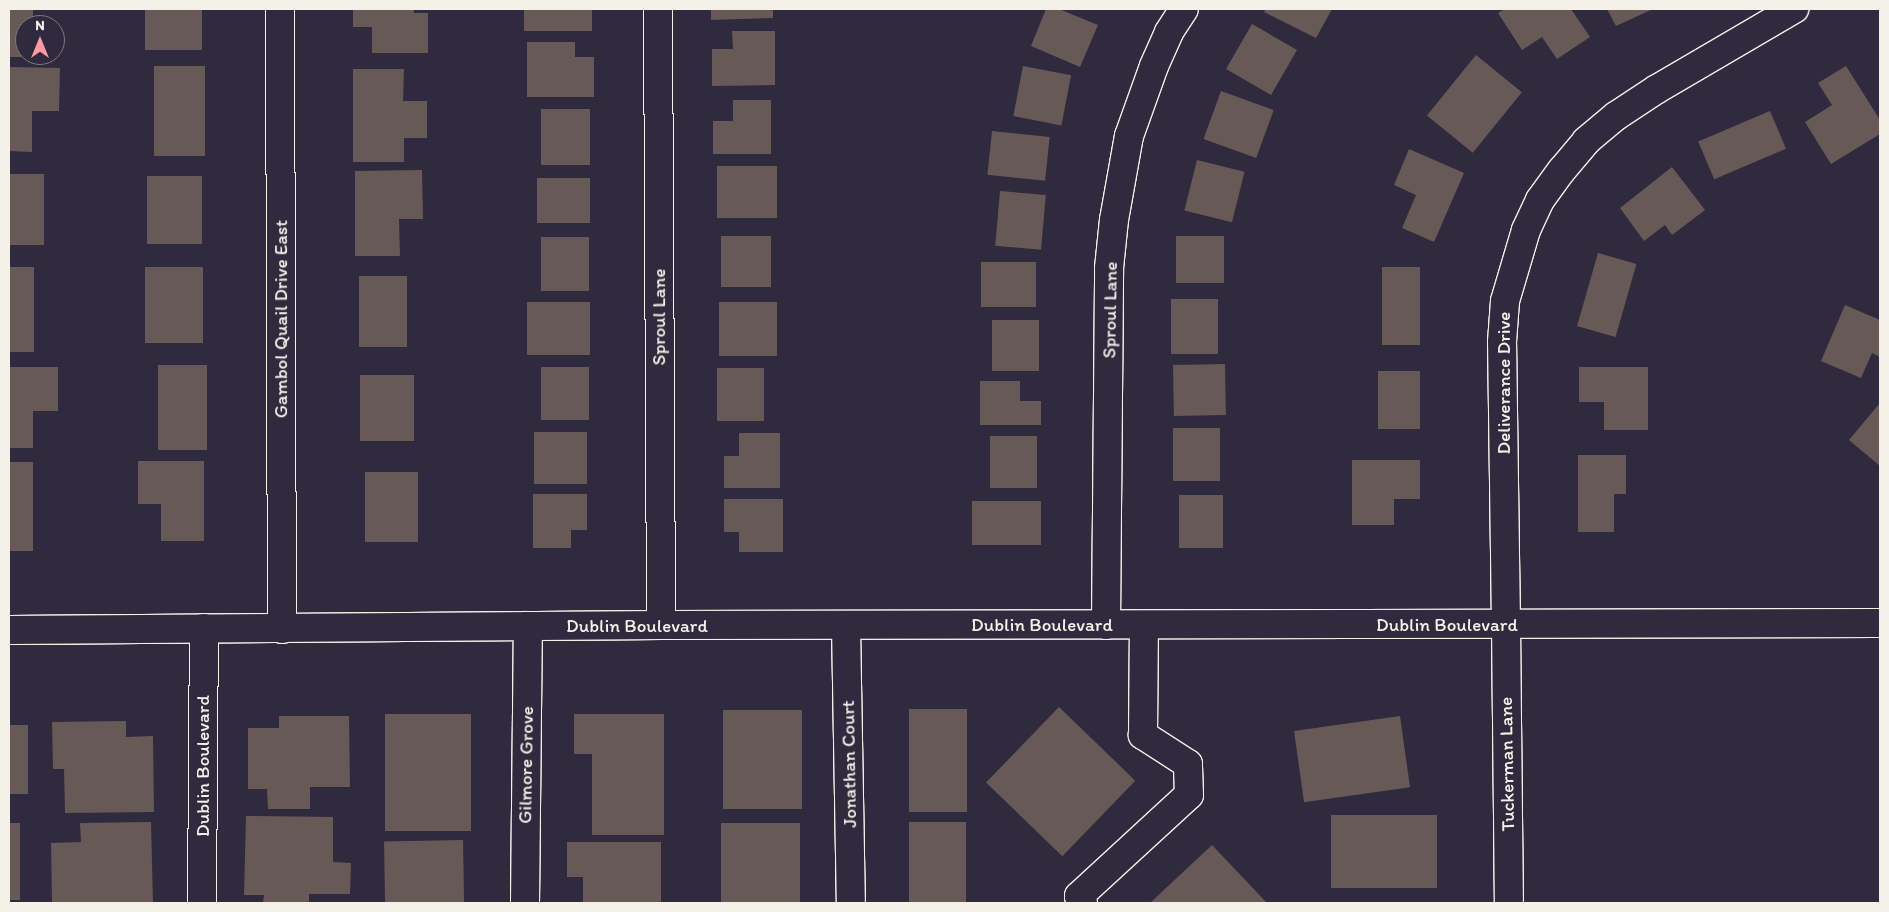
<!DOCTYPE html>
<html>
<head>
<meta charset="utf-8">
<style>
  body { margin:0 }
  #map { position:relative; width:1889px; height:912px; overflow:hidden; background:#2f2a3d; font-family:Itim,sans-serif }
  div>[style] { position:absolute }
  .building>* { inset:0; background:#675a56; transform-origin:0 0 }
  .roads { filter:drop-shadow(1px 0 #f4f1e8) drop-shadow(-1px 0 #f4f1e8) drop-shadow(0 1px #f4f1e8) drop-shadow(0 -1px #f4f1e8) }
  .minor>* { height:28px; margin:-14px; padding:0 14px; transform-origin:14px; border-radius:14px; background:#2f2a3d }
  .tertiary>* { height:28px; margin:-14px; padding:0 14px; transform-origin:14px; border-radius:14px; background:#2f2a3d }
  .secondary>* { height:28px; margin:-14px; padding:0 14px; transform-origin:14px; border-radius:14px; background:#2f2a3d }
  span { translate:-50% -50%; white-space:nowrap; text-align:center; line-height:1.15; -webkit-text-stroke:4px #2f2a3d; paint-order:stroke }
  .street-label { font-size:19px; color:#f4f1e8 }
  .frame { position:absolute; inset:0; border:10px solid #f4f1e8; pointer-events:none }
  .north { position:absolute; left:15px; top:15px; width:50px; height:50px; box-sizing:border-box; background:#2f2a3d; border:1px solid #7e7a81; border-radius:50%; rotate:0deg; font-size:14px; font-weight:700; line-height:20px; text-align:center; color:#f4f1e8 }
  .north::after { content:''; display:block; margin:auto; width:18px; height:22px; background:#ff9aa2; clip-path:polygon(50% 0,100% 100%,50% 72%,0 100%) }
</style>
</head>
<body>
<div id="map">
  <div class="building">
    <div style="clip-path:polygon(9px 9px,33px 9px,33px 25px,25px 25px,25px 55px,33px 55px,33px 57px,9px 57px)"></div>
    <div style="left:145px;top:9px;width:57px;height:41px"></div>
    <div style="clip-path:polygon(353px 9px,414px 9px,414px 13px,428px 13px,428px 53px,372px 53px,372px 27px,353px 27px)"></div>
    <div style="left:524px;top:9px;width:68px;height:22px"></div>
    <div style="clip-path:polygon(711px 9px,773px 9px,773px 18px,711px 20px)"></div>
    <div style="clip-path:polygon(1046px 9px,1059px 9px,1098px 25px,1080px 67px,1031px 46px)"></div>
    <div style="clip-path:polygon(1266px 9px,1332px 9px,1316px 38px,1264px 12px)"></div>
    <div style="clip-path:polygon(1505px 9px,1571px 9px,1590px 37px,1557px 59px,1542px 37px,1522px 50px,1498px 13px)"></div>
    <div style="clip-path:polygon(1607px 9px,1653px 9px,1616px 26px)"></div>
    <div style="left:1252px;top:24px;width:52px;height:52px;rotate:30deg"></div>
    <div style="clip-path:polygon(732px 31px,775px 31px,775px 85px,712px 86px,712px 49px,733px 49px)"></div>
    <div style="clip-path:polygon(527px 42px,575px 42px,575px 57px,594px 57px,594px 97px,527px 97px)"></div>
    <div style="left:1476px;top:55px;width:59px;height:78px;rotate:39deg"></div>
    <div style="left:154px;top:66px;width:51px;height:90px"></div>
    <div style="left:1023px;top:66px;width:49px;height:51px;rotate:11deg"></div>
    <div style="clip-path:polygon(1846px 66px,1880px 120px,1880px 134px,1831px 164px,1805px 122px,1832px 105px,1818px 83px)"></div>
    <div style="clip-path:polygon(9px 67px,60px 68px,59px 111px,32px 111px,32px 152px,9px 151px)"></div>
    <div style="clip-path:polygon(353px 69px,404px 69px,403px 101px,427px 101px,427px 138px,404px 138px,404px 162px,353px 162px)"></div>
    <div style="left:1221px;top:91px;width:56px;height:51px;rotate:20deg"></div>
    <div style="clip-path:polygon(733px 100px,771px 100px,771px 154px,713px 154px,713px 121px,733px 121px)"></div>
    <div style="left:541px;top:109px;width:49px;height:56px"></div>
    <div style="left:1770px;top:111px;width:41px;height:78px;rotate:67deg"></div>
    <div style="left:992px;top:131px;width:58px;height:44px;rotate:6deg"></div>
    <div style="clip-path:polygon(1409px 149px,1464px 173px,1434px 242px,1402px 228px,1416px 195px,1394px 185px)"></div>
    <div style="left:1197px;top:160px;width:49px;height:52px;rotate:14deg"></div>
    <div style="left:717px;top:166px;width:60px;height:52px"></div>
    <div style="clip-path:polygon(1672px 167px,1705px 210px,1672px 235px,1665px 225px,1644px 241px,1620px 208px)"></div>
    <div style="clip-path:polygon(422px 170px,423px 219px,399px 219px,400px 256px,355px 256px,355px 171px)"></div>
    <div style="left:9px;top:174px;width:35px;height:71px"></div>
    <div style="left:147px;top:176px;width:55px;height:68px"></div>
    <div style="left:537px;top:178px;width:53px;height:45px"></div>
    <div style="left:1000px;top:191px;width:46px;height:55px;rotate:5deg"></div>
    <div style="left:721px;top:236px;width:50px;height:51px"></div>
    <div style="left:1176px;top:236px;width:48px;height:47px"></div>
    <div style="left:541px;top:237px;width:48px;height:54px"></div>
    <div style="left:1598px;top:253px;width:40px;height:76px;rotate:16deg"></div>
    <div style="left:981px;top:262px;width:55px;height:45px"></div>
    <div style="left:9px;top:267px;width:25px;height:85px"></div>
    <div style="left:145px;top:267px;width:58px;height:76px"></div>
    <div style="left:1382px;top:267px;width:38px;height:78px"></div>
    <div style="left:359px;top:276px;width:48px;height:71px"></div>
    <div style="left:1171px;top:299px;width:47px;height:55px"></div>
    <div style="left:527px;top:302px;width:63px;height:53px"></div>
    <div style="left:719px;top:302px;width:58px;height:54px"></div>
    <div style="clip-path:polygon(1845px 305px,1880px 320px,1880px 357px,1872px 353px,1861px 378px,1821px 361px)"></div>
    <div style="left:992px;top:320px;width:47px;height:51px"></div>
    <div style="left:1225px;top:364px;width:51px;height:52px;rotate:89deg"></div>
    <div style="left:158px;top:365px;width:49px;height:85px"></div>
    <div style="clip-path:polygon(9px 367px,58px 367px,58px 411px,33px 411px,33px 448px,9px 448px)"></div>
    <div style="left:541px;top:367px;width:48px;height:53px"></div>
    <div style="clip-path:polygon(1579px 367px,1648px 367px,1648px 430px,1604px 430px,1604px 402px,1579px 402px)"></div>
    <div style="left:717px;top:368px;width:47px;height:53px"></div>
    <div style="left:1378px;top:371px;width:42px;height:58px"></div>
    <div style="left:360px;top:375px;width:54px;height:66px"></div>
    <div style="clip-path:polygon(980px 381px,1020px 381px,1020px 401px,1041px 401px,1041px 425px,980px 425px)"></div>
    <div style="clip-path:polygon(1880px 403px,1880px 466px,1849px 440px)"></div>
    <div style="left:1173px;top:428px;width:47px;height:53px"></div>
    <div style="left:534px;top:432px;width:53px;height:52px"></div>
    <div style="clip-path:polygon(739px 433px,780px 433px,780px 488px,724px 488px,724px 456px,739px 456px)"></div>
    <div style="left:990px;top:436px;width:47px;height:52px"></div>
    <div style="clip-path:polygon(1578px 455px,1626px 455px,1626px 494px,1614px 494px,1614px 532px,1578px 532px)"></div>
    <div style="clip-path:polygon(1352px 460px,1420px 460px,1420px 499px,1394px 499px,1394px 525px,1352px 525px)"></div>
    <div style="clip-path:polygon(138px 461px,204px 461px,204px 541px,161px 541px,161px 504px,138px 504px)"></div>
    <div style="left:9px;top:462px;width:24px;height:89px"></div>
    <div style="left:365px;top:472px;width:53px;height:70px"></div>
    <div style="clip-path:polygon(533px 494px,587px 494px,587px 530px,571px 530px,571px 548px,533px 548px)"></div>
    <div style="left:1179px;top:495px;width:44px;height:53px"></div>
    <div style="clip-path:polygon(724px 499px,783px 499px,783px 552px,739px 552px,739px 532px,724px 532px)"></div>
    <div style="left:972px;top:501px;width:69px;height:44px"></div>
    <div style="left:1059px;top:707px;width:106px;height:105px;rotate:44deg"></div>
    <div style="left:909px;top:709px;width:58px;height:103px"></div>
    <div style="left:723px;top:710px;width:79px;height:99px"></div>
    <div style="left:385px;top:714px;width:86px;height:117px"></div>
    <div style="clip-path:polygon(574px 714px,664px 714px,664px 835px,592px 835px,592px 754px,574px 754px)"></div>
    <div style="clip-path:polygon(279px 716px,349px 716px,350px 787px,310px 787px,310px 809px,268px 809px,267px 789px,248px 789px,248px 728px,279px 728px)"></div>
    <div style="left:1400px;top:716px;width:72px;height:107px;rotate:82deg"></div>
    <div style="clip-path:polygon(126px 721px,126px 737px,153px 736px,154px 812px,65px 813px,64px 769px,53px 769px,52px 722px)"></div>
    <div style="left:9px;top:725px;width:19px;height:69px"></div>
    <div style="left:1331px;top:815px;width:106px;height:73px"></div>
    <div style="clip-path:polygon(246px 816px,333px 817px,333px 862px,351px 863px,350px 894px,309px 894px,309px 903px,263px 903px,264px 895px,244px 895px)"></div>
    <div style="clip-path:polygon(151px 822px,153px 903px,52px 903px,51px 843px,81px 842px,80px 823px)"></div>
    <div style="left:909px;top:822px;width:57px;height:81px"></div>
    <div style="left:9px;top:823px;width:11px;height:77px"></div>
    <div style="left:721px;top:823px;width:79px;height:80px"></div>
    <div style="left:463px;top:840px;width:63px;height:79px;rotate:89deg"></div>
    <div style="clip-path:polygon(567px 842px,661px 842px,661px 903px,583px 903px,583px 877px,567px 877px)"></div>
    <div style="clip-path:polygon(1212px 845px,1267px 903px,1150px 903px)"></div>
  </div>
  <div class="roads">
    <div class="minor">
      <div style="left:280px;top:9px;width:620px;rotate:89.82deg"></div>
      <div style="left:658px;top:9px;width:616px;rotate:89.72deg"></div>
      <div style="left:846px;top:625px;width:278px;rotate:89deg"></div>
      <div style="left:1106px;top:625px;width:357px;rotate:-89.5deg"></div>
      <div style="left:1109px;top:268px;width:48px;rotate:-84.1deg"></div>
      <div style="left:1114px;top:220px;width:85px;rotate:-79.9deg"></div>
      <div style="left:1129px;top:136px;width:74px;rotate:-70.3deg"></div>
      <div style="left:1154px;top:66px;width:37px;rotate:-66deg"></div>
      <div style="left:1169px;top:32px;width:27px;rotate:-57deg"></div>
      <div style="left:1506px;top:625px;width:283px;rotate:-90.8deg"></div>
      <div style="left:1502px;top:342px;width:41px;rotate:-85.8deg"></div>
      <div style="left:1505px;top:301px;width:74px;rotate:-73.5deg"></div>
      <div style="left:1526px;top:230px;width:33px;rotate:-65deg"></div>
      <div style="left:1540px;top:200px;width:37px;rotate:-54deg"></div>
      <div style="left:1562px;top:170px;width:38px;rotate:-50deg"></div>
      <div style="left:1586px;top:141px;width:39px;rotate:-40deg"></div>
      <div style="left:1616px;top:116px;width:49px;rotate:-33.4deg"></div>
      <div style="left:1657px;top:89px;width:159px;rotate:-30.3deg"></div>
      <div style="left:202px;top:903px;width:275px;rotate:-89.6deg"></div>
      <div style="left:525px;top:903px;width:277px;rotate:-89.4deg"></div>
      <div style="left:1083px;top:903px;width:8px;rotate:-120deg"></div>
      <div style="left:1079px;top:896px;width:149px;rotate:-42.6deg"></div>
      <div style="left:1189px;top:795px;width:31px;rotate:-92deg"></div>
      <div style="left:1188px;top:764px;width:54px;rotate:-147.2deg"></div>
      <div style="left:1143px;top:735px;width:110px;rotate:-89.5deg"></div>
    </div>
    <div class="tertiary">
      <div style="left:1506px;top:625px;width:278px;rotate:89.4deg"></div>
    </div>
    <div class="secondary">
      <div style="left:9px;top:630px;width:652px;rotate:-0.44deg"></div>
      <div style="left:661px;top:625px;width:1219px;rotate:-0.09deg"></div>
    </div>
  </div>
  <div class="street-label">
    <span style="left:1110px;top:310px;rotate:-89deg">Sproul Lane</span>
    <span style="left:659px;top:317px;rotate:-90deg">Sproul Lane</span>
    <span style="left:281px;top:319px;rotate:-90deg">Gambol Quail Drive East</span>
    <span style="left:1504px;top:383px;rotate:-90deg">Deliverance Drive</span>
    <span style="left:1042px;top:625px">Dublin Boulevard</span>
    <span style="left:1447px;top:625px">Dublin Boulevard</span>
    <span style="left:637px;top:626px">Dublin Boulevard</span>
    <span style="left:849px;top:764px;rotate:-91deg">Jonathan Court</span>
    <span style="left:1507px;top:764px;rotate:-91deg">Tuckerman Lane</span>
    <span style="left:526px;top:765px;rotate:-89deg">Gilmore Grove</span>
    <span style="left:203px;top:766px;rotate:-90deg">Dublin Boulevard</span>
  </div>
  <div class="frame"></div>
  <div class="north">N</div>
</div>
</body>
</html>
